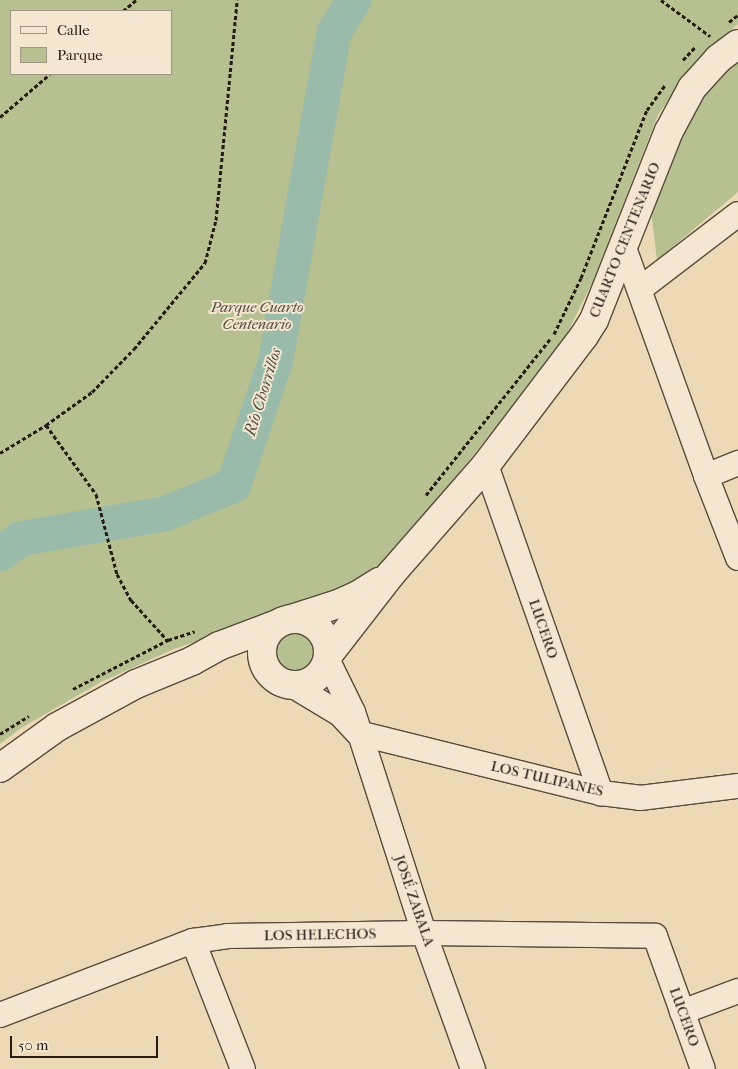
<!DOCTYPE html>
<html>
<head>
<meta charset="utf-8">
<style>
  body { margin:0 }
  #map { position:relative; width:738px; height:1069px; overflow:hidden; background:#eed9b6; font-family:"IM FELL French Canon",serif }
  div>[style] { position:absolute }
  .green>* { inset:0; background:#b6c090 }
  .round { border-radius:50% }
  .river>* { height:35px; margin:-17.5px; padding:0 17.5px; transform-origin:17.5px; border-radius:17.5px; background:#9abba9 }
  .path>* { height:3px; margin-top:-1.5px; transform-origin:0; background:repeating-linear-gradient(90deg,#261b15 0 4px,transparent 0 6.5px) }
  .roads { filter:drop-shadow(1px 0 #584a3d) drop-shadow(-1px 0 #584a3d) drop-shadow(0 1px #584a3d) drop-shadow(0 -1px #584a3d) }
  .street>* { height:24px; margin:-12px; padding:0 12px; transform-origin:12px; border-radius:12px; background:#f4e6d0 }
  .secondary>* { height:28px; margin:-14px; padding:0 14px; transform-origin:14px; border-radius:14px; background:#f4e6d0 }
  .secondary>.ring { margin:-14px; padding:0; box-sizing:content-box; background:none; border:28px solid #f4e6d0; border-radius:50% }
  span { translate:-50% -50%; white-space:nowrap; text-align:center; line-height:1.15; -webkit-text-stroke:4px #f4e6d0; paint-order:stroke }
  .street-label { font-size:15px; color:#261b15 }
  .park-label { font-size:15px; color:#514d3a; font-style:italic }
  .water-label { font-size:16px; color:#494b41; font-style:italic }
  .legend { position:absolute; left:10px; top:10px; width:162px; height:65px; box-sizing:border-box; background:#f4e6d0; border:1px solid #a29585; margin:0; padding:6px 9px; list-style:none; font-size:15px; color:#261b15 }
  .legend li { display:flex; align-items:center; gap:10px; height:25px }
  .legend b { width:25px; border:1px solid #a29585 }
  .scale { position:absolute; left:10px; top:1036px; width:148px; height:22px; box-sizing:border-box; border:2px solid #261b15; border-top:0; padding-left:6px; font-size:15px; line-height:18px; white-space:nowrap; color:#261b15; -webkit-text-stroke:4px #f4e6d0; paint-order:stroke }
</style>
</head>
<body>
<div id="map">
  <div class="green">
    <div style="clip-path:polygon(evenodd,0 0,738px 0,738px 24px,697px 59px,658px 115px,593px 281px,563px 342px,429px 511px,386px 562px,345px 590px,174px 649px,101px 682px,21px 728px,0 744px,0 0,11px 11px,171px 11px,171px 74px,11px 74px,11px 11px)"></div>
    <div style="clip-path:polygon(738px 57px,738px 192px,657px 260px,651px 211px,692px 109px,715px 78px)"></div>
    <div class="round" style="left:271px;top:627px;width:50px;height:50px"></div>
  </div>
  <div class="river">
    <div style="left:0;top:553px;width:26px;rotate:-36deg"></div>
    <div style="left:21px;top:538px;width:146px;rotate:-9.8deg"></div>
    <div style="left:165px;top:513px;width:74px;rotate:-22.4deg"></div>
    <div style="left:233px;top:485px;width:131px;rotate:-71.3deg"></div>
    <div style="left:275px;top:361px;width:335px;rotate:-79.9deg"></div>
    <div style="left:334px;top:31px;width:36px;rotate:-58deg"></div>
  </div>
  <div class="path">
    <div style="left:661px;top:0;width:61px;rotate:36.3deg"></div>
    <div style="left:123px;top:11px;width:17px;rotate:-40deg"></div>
    <div style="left:729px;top:22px;width:11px;rotate:-38deg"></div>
    <div style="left:683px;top:60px;width:19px;rotate:-47deg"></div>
    <div style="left:0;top:117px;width:66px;rotate:-40.7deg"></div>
    <div style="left:554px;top:334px;width:62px;rotate:-64.3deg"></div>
    <div style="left:581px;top:278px;width:180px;rotate:-68.6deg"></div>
    <div style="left:647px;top:110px;width:31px;rotate:-54deg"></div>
    <div style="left:46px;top:425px;width:85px;rotate:54.1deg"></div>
    <div style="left:96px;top:494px;width:83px;rotate:75.3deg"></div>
    <div style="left:117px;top:574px;width:30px;rotate:62deg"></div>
    <div style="left:131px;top:600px;width:55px;rotate:47.9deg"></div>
    <div style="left:0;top:453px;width:54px;rotate:-31.3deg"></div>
    <div style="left:46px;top:425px;width:57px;rotate:-35.7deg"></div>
    <div style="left:92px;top:392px;width:60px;rotate:-45.7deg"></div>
    <div style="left:134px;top:349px;width:112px;rotate:-50.5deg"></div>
    <div style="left:205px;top:263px;width:44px;rotate:-75.7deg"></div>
    <div style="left:216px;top:220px;width:221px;rotate:-84.5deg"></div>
    <div style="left:426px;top:495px;width:199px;rotate:-51.5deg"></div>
    <div style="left:73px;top:689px;width:107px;rotate:-27.3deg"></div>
    <div style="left:168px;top:640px;width:28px;rotate:-18deg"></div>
    <div style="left:0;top:734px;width:34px;rotate:-32deg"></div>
  </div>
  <div class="roads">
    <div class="street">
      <div style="left:623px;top:245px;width:245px;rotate:70.2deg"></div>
      <div style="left:706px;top:476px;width:88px;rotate:68.7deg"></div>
      <div style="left:640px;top:289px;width:123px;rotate:-37.4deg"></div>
      <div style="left:486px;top:465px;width:348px;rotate:70.7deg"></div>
      <div style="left:706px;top:476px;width:35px;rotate:-22deg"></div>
      <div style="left:327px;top:659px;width:59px;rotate:63.9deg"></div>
      <div style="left:353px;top:712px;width:232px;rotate:72.2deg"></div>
      <div style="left:424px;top:933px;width:145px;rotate:70.2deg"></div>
      <div style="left:290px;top:684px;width:58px;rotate:31deg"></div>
      <div style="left:340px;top:714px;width:26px;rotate:47deg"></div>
      <div style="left:358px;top:733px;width:250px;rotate:13.9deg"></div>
      <div style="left:601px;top:793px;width:39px;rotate:7deg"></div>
      <div style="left:640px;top:798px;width:99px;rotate:-7deg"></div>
      <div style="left:193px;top:941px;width:137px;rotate:68.7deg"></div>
      <div style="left:682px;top:1012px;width:60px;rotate:-20.6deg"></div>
      <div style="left:0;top:1015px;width:207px;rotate:-21deg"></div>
      <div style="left:193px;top:941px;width:34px;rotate:-8deg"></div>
      <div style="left:227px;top:936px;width:197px;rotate:-0.9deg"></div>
      <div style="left:424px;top:933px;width:231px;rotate:0.7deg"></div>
      <div style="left:655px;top:936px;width:141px;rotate:70.2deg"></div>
    </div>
    <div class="secondary">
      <div class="ring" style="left:262px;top:619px;width:38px;height:38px"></div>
      <div style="left:291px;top:619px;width:49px;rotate:-17.7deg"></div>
      <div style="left:338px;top:604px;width:22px;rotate:-24deg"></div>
      <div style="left:358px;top:595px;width:25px;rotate:-32deg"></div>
      <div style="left:329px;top:654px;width:101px;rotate:-52.2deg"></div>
      <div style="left:391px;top:574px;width:145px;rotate:-48.9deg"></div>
      <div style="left:486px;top:465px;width:162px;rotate:-52.8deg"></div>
      <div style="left:584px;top:336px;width:19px;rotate:-58deg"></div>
      <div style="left:594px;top:320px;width:203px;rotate:-68.4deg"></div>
      <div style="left:669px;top:131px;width:49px;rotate:-61.9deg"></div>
      <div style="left:692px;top:88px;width:39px;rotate:-48deg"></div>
      <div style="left:718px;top:59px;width:25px;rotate:-37deg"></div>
      <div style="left:0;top:768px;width:70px;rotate:-35.7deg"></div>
      <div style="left:57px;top:727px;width:90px;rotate:-28.6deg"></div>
      <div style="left:136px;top:684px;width:61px;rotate:-22.3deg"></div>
      <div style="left:192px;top:661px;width:31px;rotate:-29deg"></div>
      <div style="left:219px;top:646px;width:60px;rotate:-20.6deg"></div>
    </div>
  </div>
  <div class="street-label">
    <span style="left:625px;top:240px;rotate:-68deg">CUARTO CENTENARIO</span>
    <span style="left:543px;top:629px;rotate:71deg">LUCERO</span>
    <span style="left:547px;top:779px;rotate:13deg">LOS TULIPANES</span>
    <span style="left:414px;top:901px;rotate:71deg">JOSÉ ZABALA</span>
    <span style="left:320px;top:935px;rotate:-1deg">LOS HELECHOS</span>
    <span style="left:684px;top:1017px;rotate:70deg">LUCERO</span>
  </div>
  <div class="park-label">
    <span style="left:257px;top:316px">Parque Cuarto<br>Centenario</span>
  </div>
  <div class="water-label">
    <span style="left:263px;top:392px;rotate:-73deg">Río Chorrillos</span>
  </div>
  <ul class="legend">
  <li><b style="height:6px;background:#f4e6d0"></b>Calle</li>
  <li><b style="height:14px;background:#b6c090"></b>Parque</li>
  </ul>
  <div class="scale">50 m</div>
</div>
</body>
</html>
